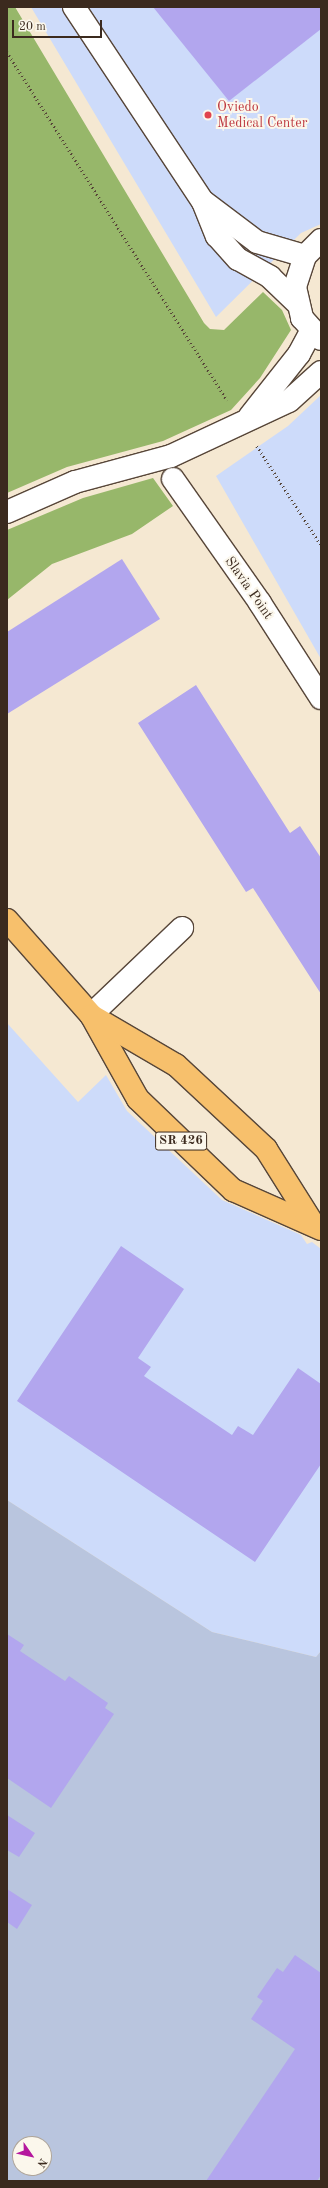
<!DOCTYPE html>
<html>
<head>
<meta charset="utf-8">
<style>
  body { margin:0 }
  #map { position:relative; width:328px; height:2188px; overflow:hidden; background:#f5e8d2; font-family:"Old Standard TT",serif }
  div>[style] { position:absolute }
  .built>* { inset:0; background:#cddbfa }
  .industrial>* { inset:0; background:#b9c5de }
  .forest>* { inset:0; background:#97b76a }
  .building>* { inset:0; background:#b2a6ee }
  .path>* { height:2.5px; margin-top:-1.25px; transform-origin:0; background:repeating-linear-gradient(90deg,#574639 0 1px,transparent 0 4px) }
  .roads { filter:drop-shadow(1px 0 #574639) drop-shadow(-1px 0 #574639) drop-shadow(0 1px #574639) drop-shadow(0 -1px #574639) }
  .minor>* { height:22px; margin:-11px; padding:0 11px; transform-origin:11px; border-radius:11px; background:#fff }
  .primary>* { height:22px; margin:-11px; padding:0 11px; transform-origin:11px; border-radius:11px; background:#f7c06c }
  .dots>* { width:11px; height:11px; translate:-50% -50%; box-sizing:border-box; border:2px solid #fbf7ec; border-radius:50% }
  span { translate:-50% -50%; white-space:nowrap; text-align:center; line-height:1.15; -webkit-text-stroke:4px #fbf7ec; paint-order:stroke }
  .shield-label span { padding:1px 3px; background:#fbf7ec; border:1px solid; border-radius:3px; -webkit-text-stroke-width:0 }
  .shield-label { font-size:13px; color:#3b2a1e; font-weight:700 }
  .health-label { font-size:14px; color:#be3a42 }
  .left { translate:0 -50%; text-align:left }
  .street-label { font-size:14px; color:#3b2a1e }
  .frame { position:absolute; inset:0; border:8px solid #3b2a1e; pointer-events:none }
  .north { position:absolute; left:12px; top:2136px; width:40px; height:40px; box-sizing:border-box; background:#fbf7ec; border:1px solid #aea59a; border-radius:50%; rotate:124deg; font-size:11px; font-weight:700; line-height:16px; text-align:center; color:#3b2a1e }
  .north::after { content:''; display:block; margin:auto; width:14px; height:18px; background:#b5179e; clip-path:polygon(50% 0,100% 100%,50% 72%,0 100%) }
  .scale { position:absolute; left:12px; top:20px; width:90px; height:18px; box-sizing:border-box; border:2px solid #3b2a1e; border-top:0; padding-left:5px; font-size:12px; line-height:14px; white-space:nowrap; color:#3b2a1e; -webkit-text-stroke:3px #fbf7ec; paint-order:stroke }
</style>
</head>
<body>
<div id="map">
  <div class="built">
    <div style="clip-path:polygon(31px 7px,321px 7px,321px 224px,301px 233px,216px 317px)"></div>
    <div style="clip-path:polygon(321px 395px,321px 659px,216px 476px,288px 426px)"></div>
    <div style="clip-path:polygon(7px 1023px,78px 1102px,106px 1075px,127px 1111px,222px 1200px,301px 1235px,307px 1244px,312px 1242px,321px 1249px,321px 1651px,316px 1657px,212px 1632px,7px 1500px)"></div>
  </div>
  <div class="industrial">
    <div style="clip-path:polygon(evenodd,7px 1500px,212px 1632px,316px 1657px,321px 1651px,321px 2181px,7px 2181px,7px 1500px,20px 2144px,44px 2144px,44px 2168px,20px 2168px,20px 2144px)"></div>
  </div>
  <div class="forest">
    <div style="clip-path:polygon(7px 7px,15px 7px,204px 323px,210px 329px,224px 330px,263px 292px,282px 310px,291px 330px,260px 378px,231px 410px,163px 441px,67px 467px,7px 493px)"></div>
    <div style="clip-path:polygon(153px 478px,173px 506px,132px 534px,52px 564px,7px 600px,7px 530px,83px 498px)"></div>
  </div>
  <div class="building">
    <div style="clip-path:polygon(153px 7px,321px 7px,321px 29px,229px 101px)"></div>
    <div style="clip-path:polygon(122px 559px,160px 619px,7px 714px,7px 632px)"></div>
    <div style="clip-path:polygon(196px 685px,290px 833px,300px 826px,321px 858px,321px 994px,253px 888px,246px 892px,138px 723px)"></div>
    <div style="clip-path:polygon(121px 1246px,184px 1289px,138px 1358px,151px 1367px,144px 1376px,232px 1435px,238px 1426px,253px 1435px,298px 1368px,321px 1384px,321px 1464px,255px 1562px,17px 1401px)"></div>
    <div style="clip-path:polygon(7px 1634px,24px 1645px,20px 1651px,65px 1681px,69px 1676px,108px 1703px,105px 1708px,114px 1714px,51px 1808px,7px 1778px)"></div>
    <div style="clip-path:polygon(7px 1815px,35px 1833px,19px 1857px,7px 1850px)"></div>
    <div style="clip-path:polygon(7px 1889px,32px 1905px,17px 1929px,7px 1922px)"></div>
    <div style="clip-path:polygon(295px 1955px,321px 1973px,321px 2175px,317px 2181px,206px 2181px,295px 2049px,251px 2019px,263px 2001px,257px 1997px,277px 1968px,283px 1972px)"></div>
  </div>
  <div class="path">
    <div style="left:7px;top:52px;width:412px;rotate:57.7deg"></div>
    <div style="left:257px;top:446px;width:118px;rotate:57.1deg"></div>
  </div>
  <div class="roads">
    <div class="minor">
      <div style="left:74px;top:7px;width:234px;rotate:56.5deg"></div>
      <div style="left:203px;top:202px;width:37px;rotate:68deg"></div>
      <div style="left:217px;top:236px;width:31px;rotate:48deg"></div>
      <div style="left:238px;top:259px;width:37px;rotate:29deg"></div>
      <div style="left:270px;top:277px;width:37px;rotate:44deg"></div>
      <div style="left:204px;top:202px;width:66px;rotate:37deg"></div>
      <div style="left:257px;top:242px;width:50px;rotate:16.3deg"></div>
      <div style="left:321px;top:240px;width:23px;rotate:135deg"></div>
      <div style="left:305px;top:256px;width:33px;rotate:108deg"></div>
      <div style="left:295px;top:287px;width:32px;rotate:77deg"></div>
      <div style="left:302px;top:318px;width:28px;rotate:48deg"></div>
      <div style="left:250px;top:416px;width:79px;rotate:-51.7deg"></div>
      <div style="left:299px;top:354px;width:26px;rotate:-62deg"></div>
      <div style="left:173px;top:479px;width:151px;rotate:54.9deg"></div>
      <div style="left:260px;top:603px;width:113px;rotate:57.3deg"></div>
      <div style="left:7px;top:512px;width:74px;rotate:-23.8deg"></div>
      <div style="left:75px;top:482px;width:99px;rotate:-15.2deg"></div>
      <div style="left:171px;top:456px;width:130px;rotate:-25deg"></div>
      <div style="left:289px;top:401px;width:43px;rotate:-42.2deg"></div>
      <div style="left:91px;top:1015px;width:126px;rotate:-43.7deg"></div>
    </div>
    <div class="primary">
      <div style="left:7px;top:920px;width:127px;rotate:48.5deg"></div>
      <div style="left:91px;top:1015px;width:96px;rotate:60.8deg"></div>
      <div style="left:138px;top:1099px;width:132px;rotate:43.8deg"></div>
      <div style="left:233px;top:1190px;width:96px;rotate:23.9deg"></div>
      <div style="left:92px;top:1016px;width:97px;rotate:30.3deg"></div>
      <div style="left:176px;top:1065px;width:123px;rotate:43deg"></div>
      <div style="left:266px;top:1149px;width:86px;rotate:57.8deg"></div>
    </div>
  </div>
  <div class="dots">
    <div style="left:208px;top:115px;background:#e0444e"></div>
  </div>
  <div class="shield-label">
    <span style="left:181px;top:1141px">SR 426</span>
  </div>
  <div class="health-label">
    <span class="left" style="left:217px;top:115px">Oviedo<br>Medical Center</span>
  </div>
  <div class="street-label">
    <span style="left:249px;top:588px;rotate:55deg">Slavia Point</span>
  </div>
  <div class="frame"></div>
  <div class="north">N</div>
  <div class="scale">20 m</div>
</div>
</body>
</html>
